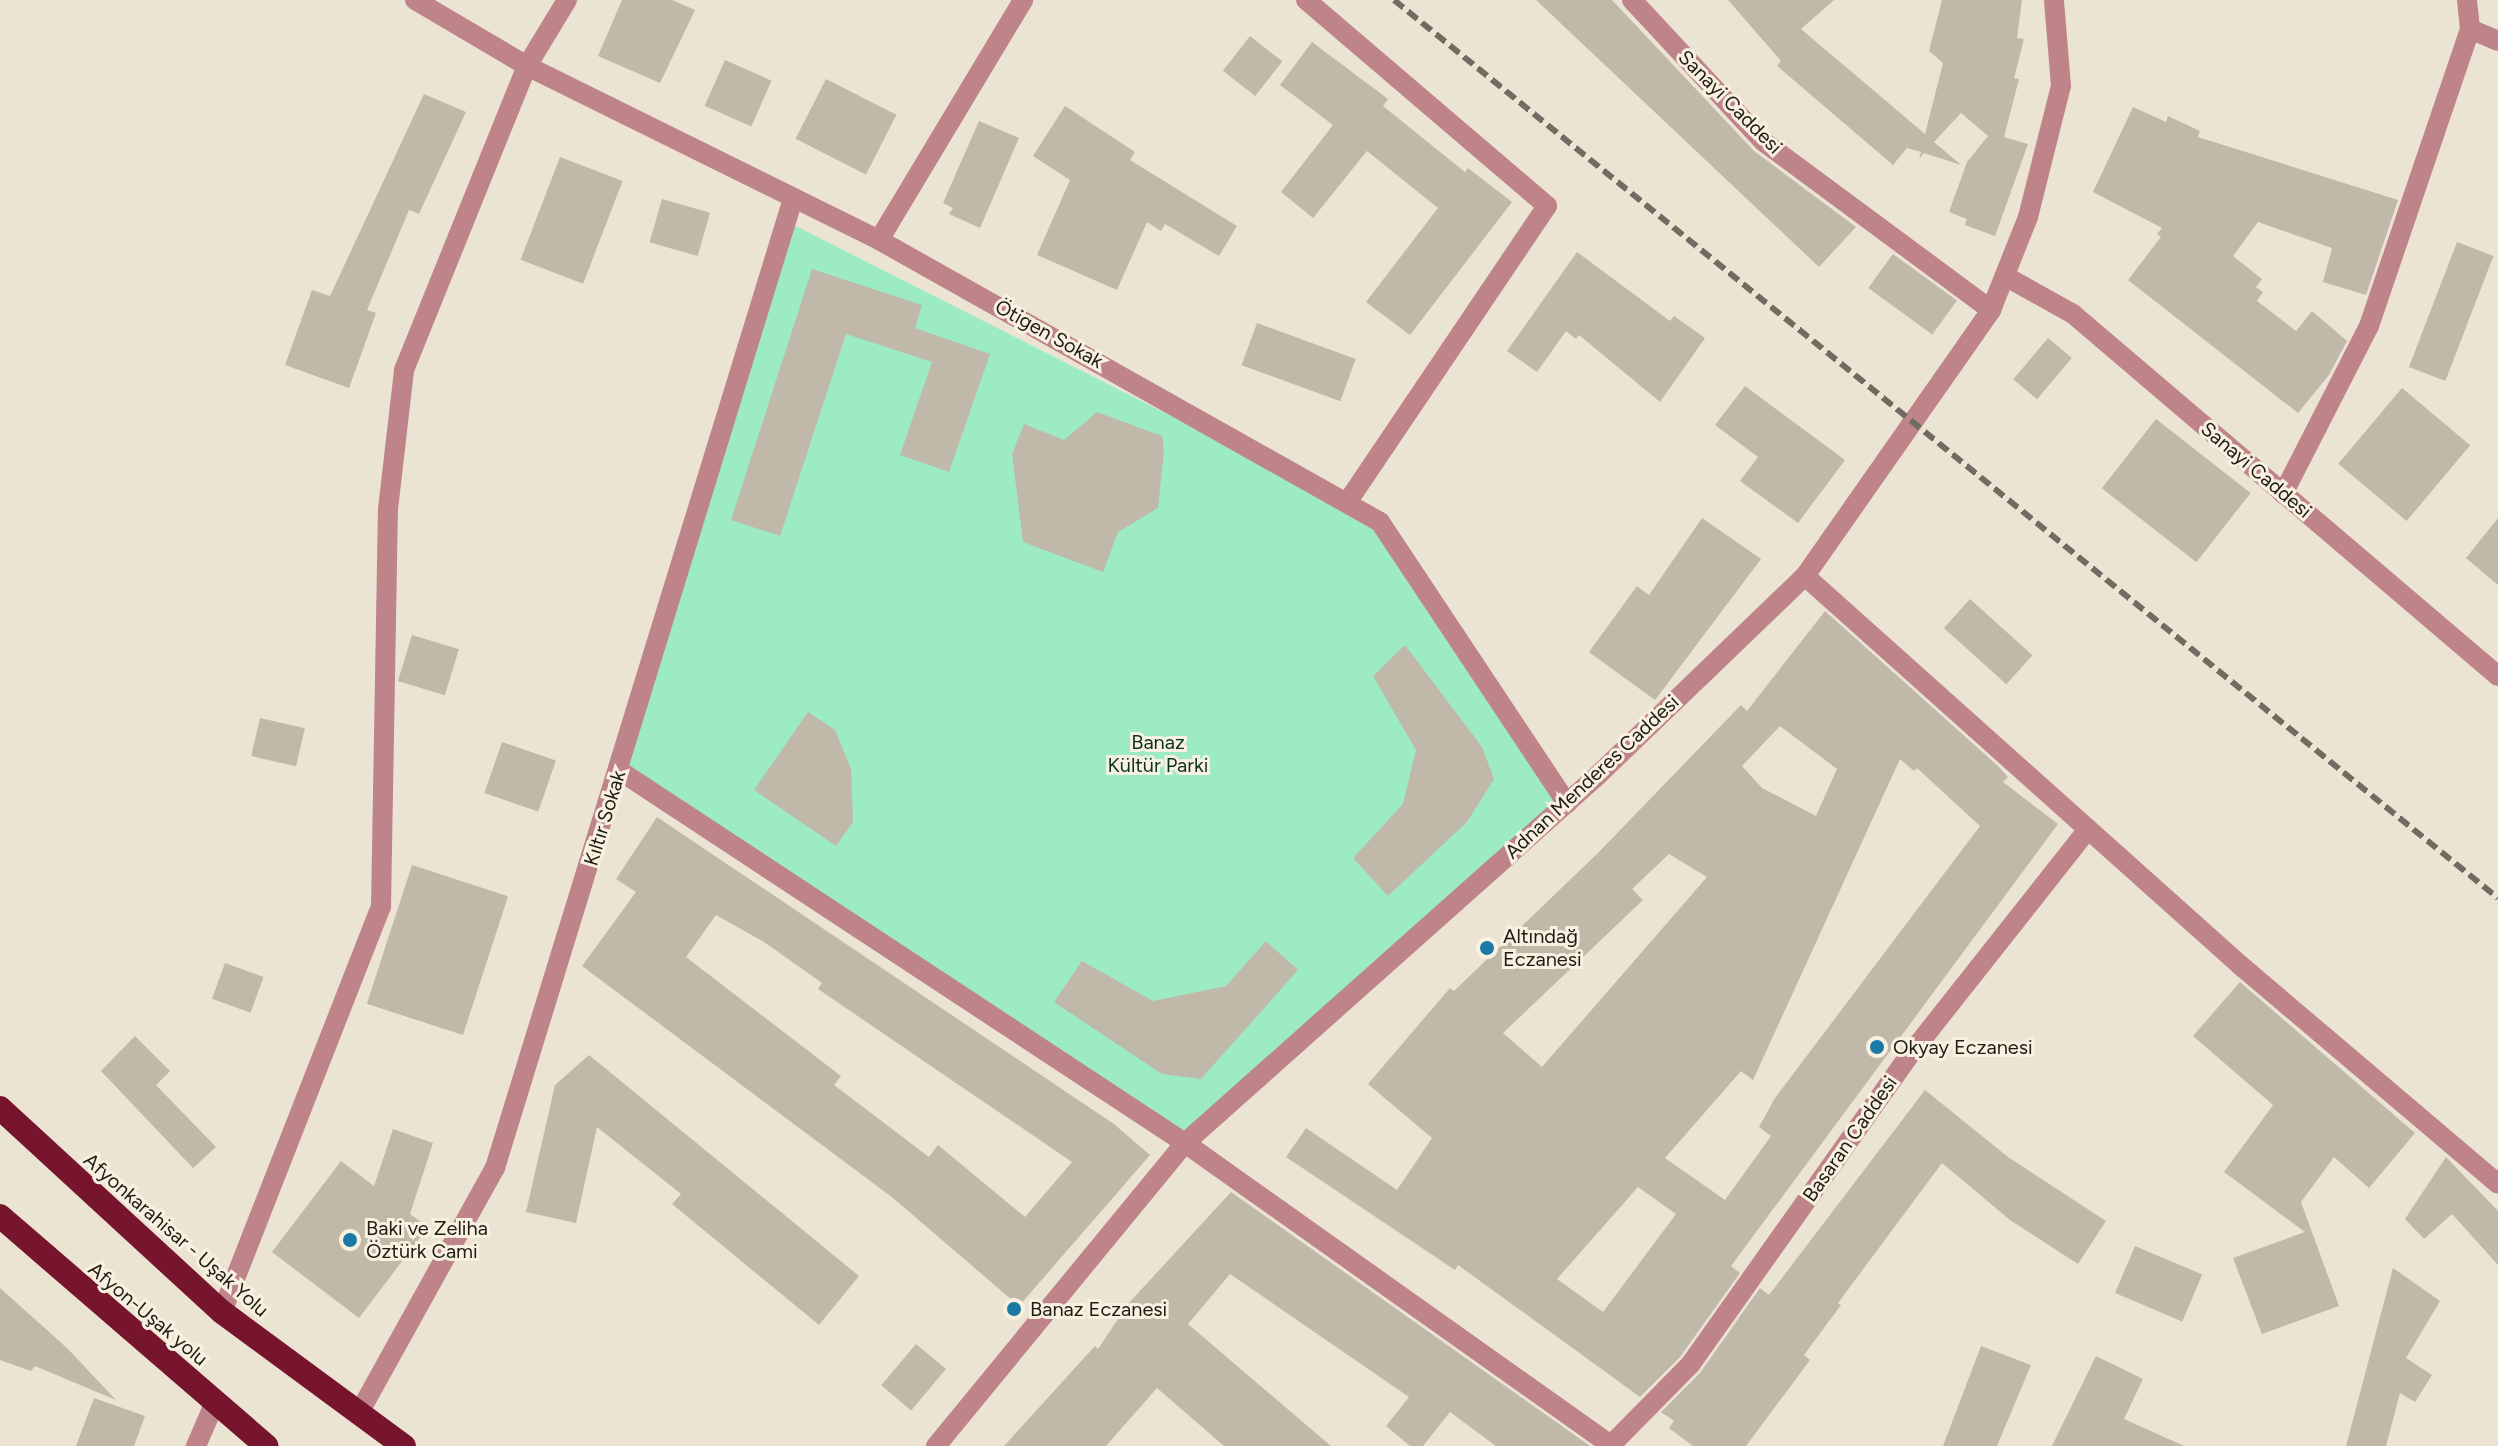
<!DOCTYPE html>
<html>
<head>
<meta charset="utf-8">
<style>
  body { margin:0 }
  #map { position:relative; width:2498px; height:1446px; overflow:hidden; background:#ece4d3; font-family:Figtree,sans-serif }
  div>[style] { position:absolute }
  .green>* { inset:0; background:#9cebc2 }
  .building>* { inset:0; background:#c0b8a8; transform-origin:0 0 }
  .minor>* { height:20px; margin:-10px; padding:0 10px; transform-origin:10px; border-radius:10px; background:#bf848a }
  .highway>* { height:24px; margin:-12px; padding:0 12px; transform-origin:12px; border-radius:12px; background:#76152d }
  .rail>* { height:6px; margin-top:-3px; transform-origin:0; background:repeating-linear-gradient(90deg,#716c61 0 12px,transparent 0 18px) }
  .dots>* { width:22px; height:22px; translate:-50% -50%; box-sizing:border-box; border:4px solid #f9f1e0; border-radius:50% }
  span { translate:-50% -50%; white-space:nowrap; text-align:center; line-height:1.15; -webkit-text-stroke:6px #f9f1e0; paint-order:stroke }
  .street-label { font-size:20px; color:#1f1c16 }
  .park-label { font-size:20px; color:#0b3221 }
  .poi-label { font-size:20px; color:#1f1c16 }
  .left { translate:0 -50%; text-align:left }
</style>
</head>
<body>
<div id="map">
  <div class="green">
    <div style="clip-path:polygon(786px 221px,1380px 522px,1567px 803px,1185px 1143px,622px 763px)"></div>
  </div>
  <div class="building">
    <div style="clip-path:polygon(622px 0,672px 0,695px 10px,660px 83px,598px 56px)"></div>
    <div style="clip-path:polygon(1536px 0,1612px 0,1754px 151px,1856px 227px,1819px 267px)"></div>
    <div style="clip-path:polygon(1728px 0,1834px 0,1801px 29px,1925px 134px,1943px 63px,1929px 51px,1942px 0,2022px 0,2017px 38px,2024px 39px,2014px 78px,2019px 79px,2004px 137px,2028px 144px,1995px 236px,1965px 225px,1967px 219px,1949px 212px,1967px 162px,1988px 136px,1961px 113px,1934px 142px,1961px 165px,1924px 153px,1919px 159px,1921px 152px,1907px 148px,1893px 165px,1777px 66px,1781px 61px)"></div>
    <div style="left:1250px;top:36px;width:41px;height:44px;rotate:38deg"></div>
    <div style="clip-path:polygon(1312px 42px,1388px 99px,1383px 106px,1465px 172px,1468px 168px,1512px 202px,1410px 335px,1366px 302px,1438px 208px,1367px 151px,1313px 218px,1281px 192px,1333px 125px,1280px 85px)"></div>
    <div style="left:725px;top:60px;width:51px;height:50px;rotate:24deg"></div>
    <div style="left:826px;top:79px;width:79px;height:67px;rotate:27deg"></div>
    <div style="clip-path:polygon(424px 94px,466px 112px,419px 214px,409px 210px,367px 310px,376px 313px,349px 388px,285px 365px,312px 290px,330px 296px)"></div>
    <div style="clip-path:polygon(1065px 106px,1135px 152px,1130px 160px,1237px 226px,1219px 256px,1165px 224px,1161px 231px,1147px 222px,1117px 290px,1037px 255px,1070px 180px,1033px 156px)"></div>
    <div style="clip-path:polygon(2133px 107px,2166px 122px,2168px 116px,2200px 131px,2198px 137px,2398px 200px,2366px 295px,2323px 282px,2332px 248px,2258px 222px,2233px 256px,2262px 279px,2256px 287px,2263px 292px,2257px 301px,2296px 331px,2312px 311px,2347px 341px,2329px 375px,2298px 413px,2128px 280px,2161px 237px,2157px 234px,2162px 228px,2093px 192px)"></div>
    <div style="clip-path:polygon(979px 121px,1019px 138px,980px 228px,949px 214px,953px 208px,943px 203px)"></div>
    <div style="left:560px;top:157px;width:67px;height:110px;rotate:21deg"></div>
    <div style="left:662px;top:199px;width:50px;height:45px;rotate:16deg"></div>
    <div style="left:2457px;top:242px;width:39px;height:134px;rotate:21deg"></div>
    <div style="clip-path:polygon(1577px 252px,1670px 321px,1674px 316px,1705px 338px,1660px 402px,1579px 335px,1576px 339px,1566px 331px,1537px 372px,1507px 351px)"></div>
    <div style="left:1893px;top:254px;width:79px;height:42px;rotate:36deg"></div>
    <div style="clip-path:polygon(812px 269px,922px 305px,915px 328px,990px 354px,949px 472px,900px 455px,932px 362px,846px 334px,780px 536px,731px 520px)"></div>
    <div style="left:1257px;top:323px;width:105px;height:45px;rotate:20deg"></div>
    <div style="left:2048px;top:338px;width:31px;height:54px;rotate:40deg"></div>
    <div style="clip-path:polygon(1745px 386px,1845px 460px,1798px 523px,1740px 481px,1758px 457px,1715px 425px)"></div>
    <div style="left:2402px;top:388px;width:89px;height:99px;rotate:40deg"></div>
    <div style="clip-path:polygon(1097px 412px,1162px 436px,1164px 452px,1158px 508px,1118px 532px,1103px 572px,1023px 542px,1012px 454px,1024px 424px,1064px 440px)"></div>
    <div style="left:2156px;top:419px;width:120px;height:88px;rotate:38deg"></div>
    <div style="clip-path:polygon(1702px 518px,1761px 559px,1655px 700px,1589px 652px,1637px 586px,1649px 595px)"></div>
    <div style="clip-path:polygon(2498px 518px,2498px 585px,2466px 558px)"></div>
    <div style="left:1970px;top:599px;width:84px;height:39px;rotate:42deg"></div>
    <div style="clip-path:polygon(evenodd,1825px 611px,1999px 767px,2008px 777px,2003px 782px,2058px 824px,1731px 1266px,1740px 1273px,1680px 1357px,1640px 1397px,1458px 1265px,1455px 1270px,1286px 1157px,1306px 1128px,1397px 1190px,1432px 1138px,1368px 1084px,1450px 988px,1454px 991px,1598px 853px,1741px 705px,1747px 711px,1825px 611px,1780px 726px,1837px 769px,1816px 816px,1762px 788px,1742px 766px,1780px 726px,1825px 611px,1900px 759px,1914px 771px,1917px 768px,1980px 826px,1775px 1098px,1759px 1127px,1771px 1136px,1725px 1200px,1665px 1158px,1741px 1071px,1753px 1080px,1900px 759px,1825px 611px,1669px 854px,1707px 877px,1542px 1067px,1503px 1033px,1643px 900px,1632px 889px,1669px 854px,1825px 611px,1638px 1187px,1676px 1214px,1603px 1312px,1557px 1279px,1638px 1187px)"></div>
    <div style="left:412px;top:635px;width:49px;height:48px;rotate:17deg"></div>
    <div style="clip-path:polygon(1405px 645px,1482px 747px,1494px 779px,1467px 822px,1388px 896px,1353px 858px,1403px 804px,1416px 750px,1373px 676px)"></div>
    <div style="clip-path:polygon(808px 712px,835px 730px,851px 769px,853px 822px,836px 846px,754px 790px)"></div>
    <div style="left:260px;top:718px;width:46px;height:39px;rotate:13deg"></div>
    <div style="left:502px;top:742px;width:57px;height:54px;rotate:19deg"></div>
    <div style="clip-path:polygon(evenodd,657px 817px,1114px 1124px,1150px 1155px,1019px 1306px,893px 1198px,582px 966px,636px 892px,616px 879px,657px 817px,716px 915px,764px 942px,822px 983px,818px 989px,1072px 1162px,1025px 1217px,938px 1145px,929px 1157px,834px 1085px,841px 1076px,686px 957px,716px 915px)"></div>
    <div style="left:412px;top:865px;width:101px;height:146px;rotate:18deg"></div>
    <div style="clip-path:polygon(1266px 941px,1298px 970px,1201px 1079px,1162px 1074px,1054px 1002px,1082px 961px,1153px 1001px,1226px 986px)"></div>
    <div style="left:225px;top:963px;width:41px;height:38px;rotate:20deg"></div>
    <div style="clip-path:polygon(2240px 982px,2415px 1133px,2369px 1188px,2334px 1157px,2301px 1202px,2339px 1306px,2262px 1334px,2233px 1258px,2305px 1232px,2224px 1172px,2273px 1105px,2193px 1036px)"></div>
    <div style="clip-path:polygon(135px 1036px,170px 1071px,156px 1085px,216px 1147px,193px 1168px,101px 1071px)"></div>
    <div style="clip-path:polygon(589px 1055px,859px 1276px,819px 1325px,672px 1204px,681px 1194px,597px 1127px,576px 1223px,526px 1212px,555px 1085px)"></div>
    <div style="clip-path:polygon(1925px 1090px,2008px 1157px,2106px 1221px,2078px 1264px,2010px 1220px,1942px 1163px,1838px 1303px,1841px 1305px,1804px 1355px,1810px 1360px,1746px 1446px,1693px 1446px,1669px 1428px,1674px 1421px,1661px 1412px,1700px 1373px,1760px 1288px,1769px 1295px)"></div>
    <div style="clip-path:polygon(393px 1129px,433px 1143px,410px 1214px,428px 1227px,359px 1318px,272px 1252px,341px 1161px,374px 1186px)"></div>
    <div style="clip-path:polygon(2446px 1157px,2498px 1211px,2498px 1265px,2452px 1214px,2424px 1239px,2405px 1219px)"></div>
    <div style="clip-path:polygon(1231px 1192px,1590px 1446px,1496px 1446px,1450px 1412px,1423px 1446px,1410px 1446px,1386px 1426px,1409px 1397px,1230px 1274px,1188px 1324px,1331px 1446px,1224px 1446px,1157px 1388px,1106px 1446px,1004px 1446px,1095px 1346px,1098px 1349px,1128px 1304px)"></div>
    <div style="left:2135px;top:1246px;width:73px;height:51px;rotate:23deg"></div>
    <div style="clip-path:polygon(2393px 1268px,2440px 1301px,2406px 1358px,2432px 1375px,2415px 1402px,2400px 1393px,2386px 1446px,2346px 1446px)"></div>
    <div style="clip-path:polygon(0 1288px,67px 1348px,116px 1400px,35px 1366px,31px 1371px,0 1360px)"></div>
    <div style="left:916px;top:1344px;width:39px;height:54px;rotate:40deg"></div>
    <div style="clip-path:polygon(1981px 1346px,2031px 1365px,1997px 1446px,1943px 1446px)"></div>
    <div style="clip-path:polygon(2096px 1356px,2143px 1379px,2124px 1419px,2184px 1446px,2052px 1446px)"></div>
    <div style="clip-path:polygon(94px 1398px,145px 1416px,134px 1446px,76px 1446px)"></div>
  </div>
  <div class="minor">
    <div style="left:415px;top:0;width:130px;rotate:30.5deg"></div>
    <div style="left:527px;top:66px;width:393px;rotate:26.3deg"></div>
    <div style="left:879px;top:240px;width:575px;rotate:29.37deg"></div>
    <div style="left:1380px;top:522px;width:338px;rotate:56.4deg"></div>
    <div style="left:1306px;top:0;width:317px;rotate:40.5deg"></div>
    <div style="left:1547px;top:206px;width:358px;rotate:124deg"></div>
    <div style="left:1632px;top:0;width:194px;rotate:47.1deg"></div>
    <div style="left:1764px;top:142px;width:282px;rotate:36.5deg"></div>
    <div style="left:2470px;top:29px;width:30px;rotate:23deg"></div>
    <div style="left:879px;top:240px;width:280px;rotate:-59deg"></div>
    <div style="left:2005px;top:276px;width:78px;rotate:29.2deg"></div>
    <div style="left:2073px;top:314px;width:558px;rotate:40.42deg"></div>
    <div style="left:2283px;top:494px;width:189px;rotate:-62.9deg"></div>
    <div style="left:2369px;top:326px;width:314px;rotate:-71.2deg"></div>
    <div style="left:2470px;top:29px;width:29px;rotate:-96deg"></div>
    <div style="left:1805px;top:576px;width:584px;rotate:41.8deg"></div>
    <div style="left:2240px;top:965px;width:338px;rotate:40.3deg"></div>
    <div style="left:620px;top:771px;width:676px;rotate:33.36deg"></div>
    <div style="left:1185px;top:1143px;width:524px;rotate:35.36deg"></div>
    <div style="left:222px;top:1312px;width:435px;rotate:-68.6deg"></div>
    <div style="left:381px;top:907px;width:398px;rotate:-89deg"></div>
    <div style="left:388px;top:509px;width:140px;rotate:-83.4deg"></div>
    <div style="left:404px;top:370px;width:328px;rotate:-68deg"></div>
    <div style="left:527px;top:66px;width:77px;rotate:-58.8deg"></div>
    <div style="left:359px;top:1413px;width:280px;rotate:-61deg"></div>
    <div style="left:495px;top:1168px;width:1014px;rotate:-72.91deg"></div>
    <div style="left:196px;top:1446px;width:48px;rotate:-66.6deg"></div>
    <div style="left:936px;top:1446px;width:392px;rotate:-50.6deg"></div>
    <div style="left:1185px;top:1143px;width:552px;rotate:-41.69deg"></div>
    <div style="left:1597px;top:776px;width:289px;rotate:-43.9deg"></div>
    <div style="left:1805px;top:576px;width:325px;rotate:-55deg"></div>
    <div style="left:1991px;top:310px;width:100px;rotate:-68.3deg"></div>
    <div style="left:2028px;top:217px;width:135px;rotate:-75.9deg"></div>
    <div style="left:2061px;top:86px;width:86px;rotate:-94.7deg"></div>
    <div style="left:1610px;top:1446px;width:114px;rotate:-45.4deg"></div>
    <div style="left:1690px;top:1365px;width:384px;rotate:-54.7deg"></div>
    <div style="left:1912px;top:1052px;width:284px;rotate:-51.7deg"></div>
  </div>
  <div class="highway">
    <div style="left:0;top:1108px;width:301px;rotate:42.6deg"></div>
    <div style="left:222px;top:1312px;width:226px;rotate:36.4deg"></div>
    <div style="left:0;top:1216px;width:352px;rotate:40.8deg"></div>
  </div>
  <div class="rail">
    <div style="left:1394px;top:0;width:1423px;rotate:39.13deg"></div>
  </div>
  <div class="dots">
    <div style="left:1487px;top:948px;background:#1b79a6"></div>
    <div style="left:1877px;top:1047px;background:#1b79a6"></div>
    <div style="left:350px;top:1240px;background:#1b79a6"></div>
    <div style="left:1014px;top:1309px;background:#1b79a6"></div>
  </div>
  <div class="street-label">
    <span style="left:1730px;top:102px;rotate:45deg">Sanayi Caddesi</span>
    <span style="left:1049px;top:334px;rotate:29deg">Ötigen Sokak</span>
    <span style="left:2256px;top:470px;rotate:40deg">Sanayi Caddesi</span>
    <span style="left:1592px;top:777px;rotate:-43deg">Adnan Menderes Caddesi</span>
    <span style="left:605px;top:818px;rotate:-73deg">Kıltır Sokak</span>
    <span style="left:1850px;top:1139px;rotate:-55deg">Basaran Caddesi</span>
    <span style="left:176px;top:1235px;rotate:41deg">Afyonkarahisar - Uşak Yolu</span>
    <span style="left:148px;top:1314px;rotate:40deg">Afyon-Uşak yolu</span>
  </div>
  <div class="park-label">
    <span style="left:1158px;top:754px">Banaz<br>Kültür Parki</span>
  </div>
  <div class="poi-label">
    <span class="left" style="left:1503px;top:948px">Altındağ<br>Eczanesi</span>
    <span class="left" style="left:1893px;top:1047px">Okyay Eczanesi</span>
    <span class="left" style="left:366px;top:1240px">Baki ve Zeliha<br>Öztürk Cami</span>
    <span class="left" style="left:1030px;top:1309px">Banaz Eczanesi</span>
  </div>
</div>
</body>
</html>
